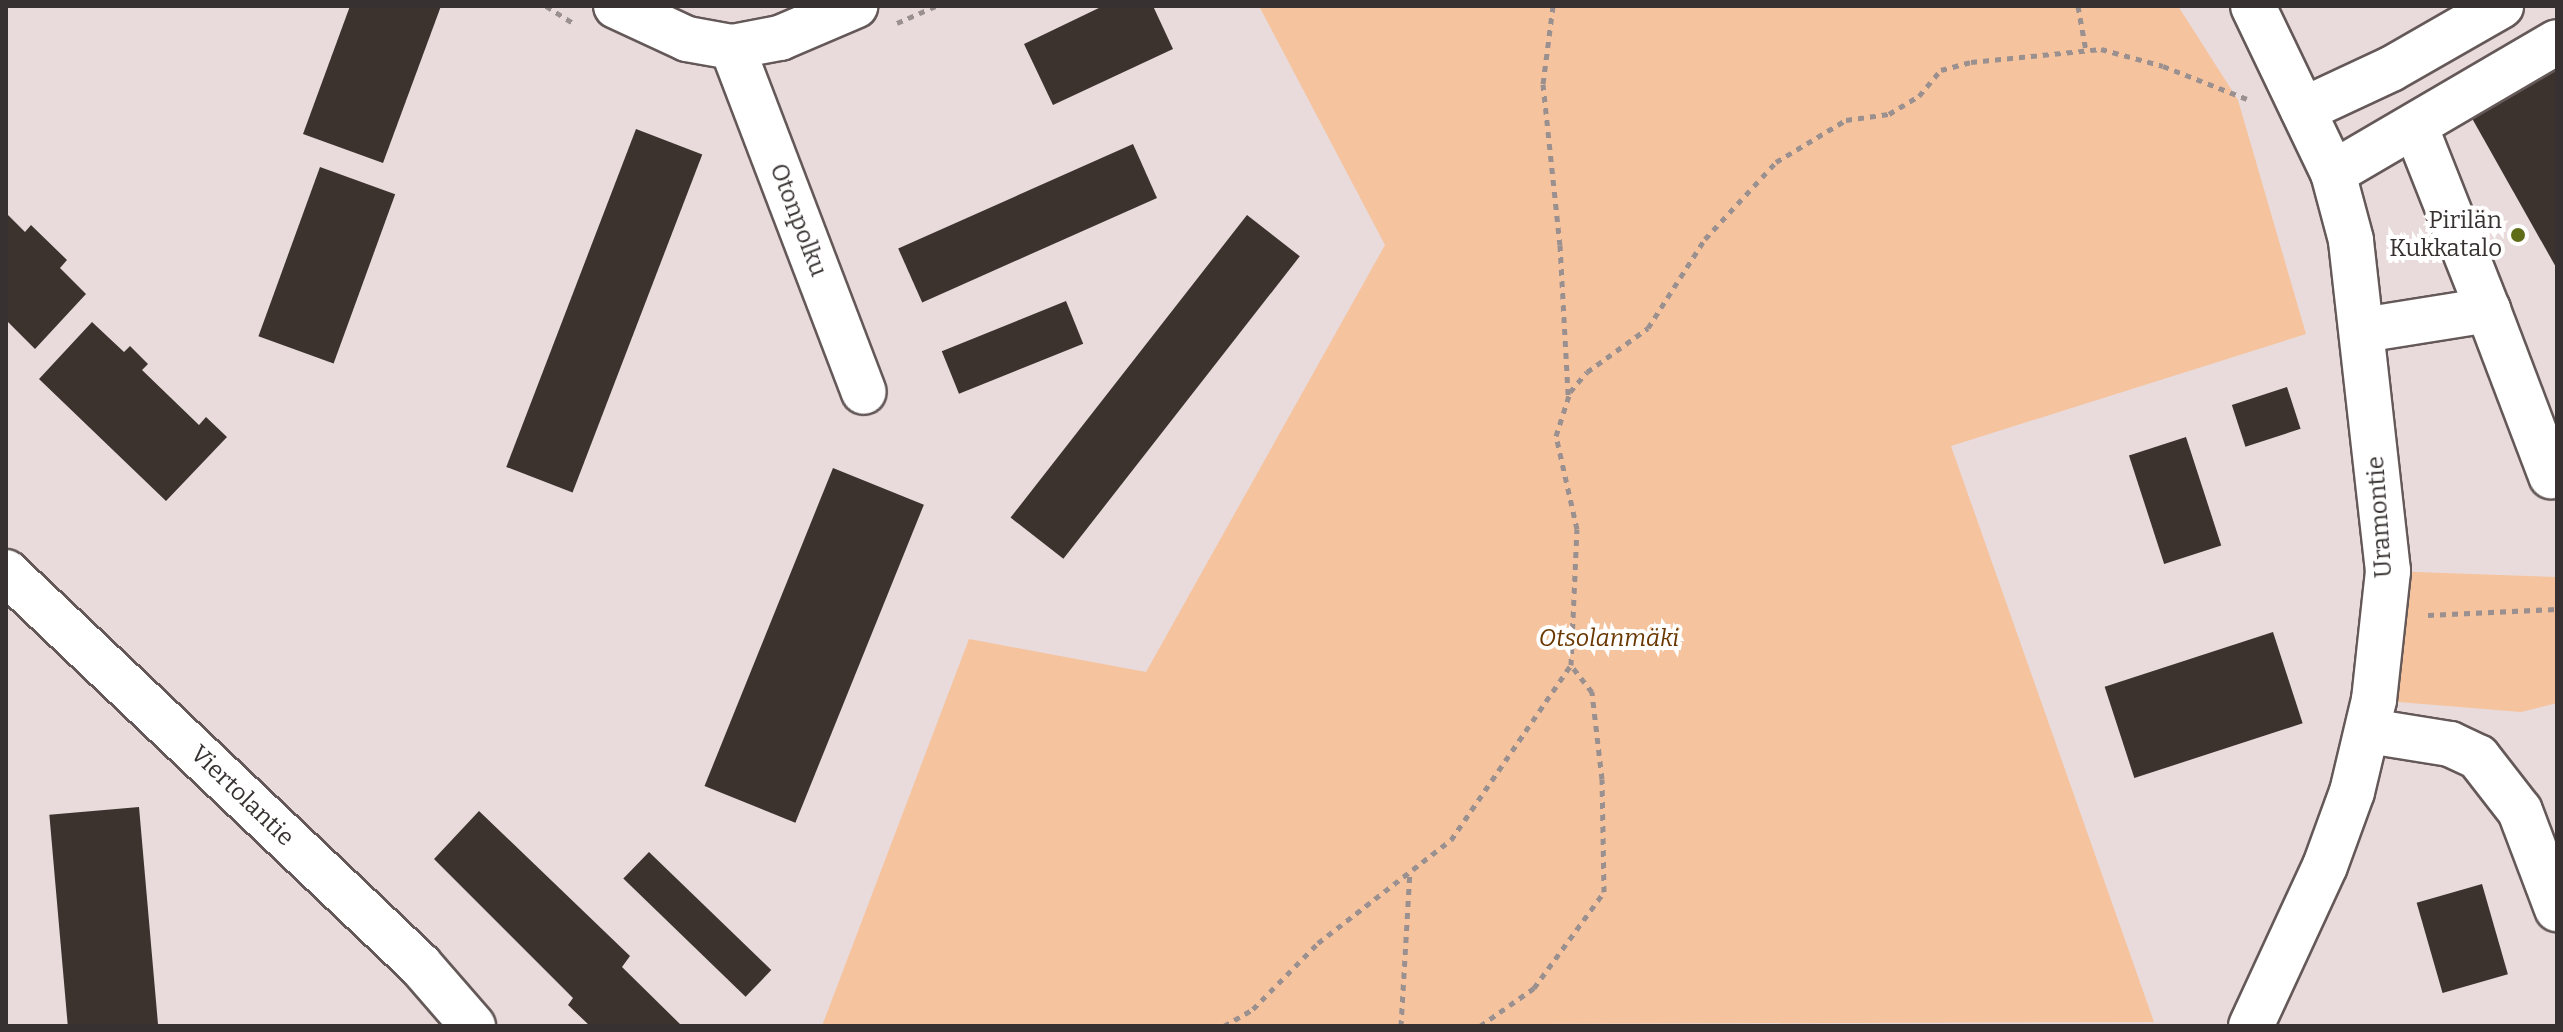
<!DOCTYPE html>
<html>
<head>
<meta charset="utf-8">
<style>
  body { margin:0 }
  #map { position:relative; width:2563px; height:1032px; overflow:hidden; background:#e9dbdb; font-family:Bitter,serif }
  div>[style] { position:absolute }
  .green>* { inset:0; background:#f5c39d }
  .building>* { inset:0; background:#3c332f; transform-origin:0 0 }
  .path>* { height:5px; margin-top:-2.5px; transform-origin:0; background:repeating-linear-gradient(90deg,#9a9090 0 6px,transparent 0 12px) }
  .roads { filter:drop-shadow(2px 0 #645958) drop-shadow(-2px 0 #645958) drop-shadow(0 2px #645958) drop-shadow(0 -2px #645958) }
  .minor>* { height:44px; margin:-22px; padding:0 22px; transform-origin:22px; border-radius:22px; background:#fff }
  .dots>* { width:22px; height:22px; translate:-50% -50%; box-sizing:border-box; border:4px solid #fff; border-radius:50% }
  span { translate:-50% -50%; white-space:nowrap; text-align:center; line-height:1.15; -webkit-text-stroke:8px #fff; paint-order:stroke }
  .street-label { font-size:24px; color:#373231 }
  .poi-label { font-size:24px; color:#373231 }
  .right { translate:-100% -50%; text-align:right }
  .park-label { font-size:24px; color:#6a3701; font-style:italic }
  .frame { position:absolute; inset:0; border:8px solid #373231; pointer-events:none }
</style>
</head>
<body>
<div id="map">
  <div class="green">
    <div style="clip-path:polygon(1259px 6px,2178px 6px,2238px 100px,2306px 334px,1951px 446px,2154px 1022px,822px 1026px,969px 639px,1146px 672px,1385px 245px)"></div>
    <div style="clip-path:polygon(2388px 571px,2557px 577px,2557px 703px,2521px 712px,2374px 700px)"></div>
  </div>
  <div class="building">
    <div style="clip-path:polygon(350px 6px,441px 6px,383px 163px,303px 134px)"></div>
    <div style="clip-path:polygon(1103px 6px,1153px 6px,1173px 49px,1053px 105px,1024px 44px)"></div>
    <div style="clip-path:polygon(2557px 64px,2557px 269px,2469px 113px)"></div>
    <div style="left:636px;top:129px;width:71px;height:362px;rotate:21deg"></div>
    <div style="left:1133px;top:144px;width:59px;height:257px;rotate:66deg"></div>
    <div style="left:320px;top:167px;width:80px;height:180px;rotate:20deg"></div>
    <div style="clip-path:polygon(6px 213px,25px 232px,31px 225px,67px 260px,60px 268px,86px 294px,35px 349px,6px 320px)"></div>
    <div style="left:1247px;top:215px;width:67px;height:384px;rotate:38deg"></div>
    <div style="left:1066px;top:301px;width:46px;height:134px;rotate:68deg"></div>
    <div style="clip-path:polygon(92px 322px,124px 352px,130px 346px,148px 364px,142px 370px,199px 425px,206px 417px,227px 437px,166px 501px,39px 379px)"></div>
    <div style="left:2287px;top:387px;width:44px;height:58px;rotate:72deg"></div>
    <div style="left:2186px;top:437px;width:114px;height:60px;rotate:72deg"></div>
    <div style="left:833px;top:468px;width:98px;height:343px;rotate:22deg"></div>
    <div style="left:2273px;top:632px;width:96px;height:177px;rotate:72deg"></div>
    <div style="left:139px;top:807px;width:220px;height:90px;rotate:85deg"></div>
    <div style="clip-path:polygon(479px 811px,630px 956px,622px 967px,682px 1026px,590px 1026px,568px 1005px,573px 998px,434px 859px)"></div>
    <div style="left:649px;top:852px;width:170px;height:37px;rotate:44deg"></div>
    <div style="left:2482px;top:884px;width:94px;height:68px;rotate:74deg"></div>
  </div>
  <div class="path">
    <div style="left:546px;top:6px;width:34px;rotate:32deg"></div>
    <div style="left:1553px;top:6px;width:79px;rotate:97.3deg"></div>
    <div style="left:1543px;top:84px;width:162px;rotate:84deg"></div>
    <div style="left:1560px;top:245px;width:150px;rotate:86.9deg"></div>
    <div style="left:2078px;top:6px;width:46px;rotate:79.9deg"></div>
    <div style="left:897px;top:23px;width:43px;rotate:-23.6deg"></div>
    <div style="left:2428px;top:615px;width:129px;rotate:-2.7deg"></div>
    <div style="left:1224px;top:1026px;width:34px;rotate:-30deg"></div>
    <div style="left:1253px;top:1009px;width:93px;rotate:-45.4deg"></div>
    <div style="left:1318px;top:943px;width:168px;rotate:-37.8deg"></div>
    <div style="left:1451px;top:840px;width:212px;rotate:-55.6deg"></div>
    <div style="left:1571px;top:665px;width:136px;rotate:-87.5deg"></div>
    <div style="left:1577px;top:529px;width:95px;rotate:-102.7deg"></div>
    <div style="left:1556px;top:436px;width:46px;rotate:-72.3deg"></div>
    <div style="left:1570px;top:392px;width:26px;rotate:-50deg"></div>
    <div style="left:1587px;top:372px;width:75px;rotate:-35.8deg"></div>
    <div style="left:1648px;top:328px;width:106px;rotate:-57.4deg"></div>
    <div style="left:1705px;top:239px;width:105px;rotate:-47.3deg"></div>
    <div style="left:1776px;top:162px;width:82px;rotate:-31deg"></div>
    <div style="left:1846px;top:120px;width:43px;rotate:-7.9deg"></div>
    <div style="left:1889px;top:114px;width:35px;rotate:-31deg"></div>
    <div style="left:1919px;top:96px;width:34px;rotate:-50deg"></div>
    <div style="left:1941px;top:70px;width:31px;rotate:-15deg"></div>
    <div style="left:1971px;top:62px;width:131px;rotate:-5.7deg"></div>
    <div style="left:2101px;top:49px;width:64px;rotate:15.3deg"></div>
    <div style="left:2163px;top:66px;width:90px;rotate:21.4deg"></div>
    <div style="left:1401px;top:1026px;width:154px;rotate:-86.7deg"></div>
    <div style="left:1480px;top:1026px;width:66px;rotate:-35.1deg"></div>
    <div style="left:1534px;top:988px;width:119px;rotate:-53.9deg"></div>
    <div style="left:1604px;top:892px;width:113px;rotate:-91deg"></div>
    <div style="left:1602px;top:779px;width:88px;rotate:-96.6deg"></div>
    <div style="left:1592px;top:692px;width:34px;rotate:-128deg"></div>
  </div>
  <div class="roads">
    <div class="minor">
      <div style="left:616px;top:6px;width:78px;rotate:24.9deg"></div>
      <div style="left:687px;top:39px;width:46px;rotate:10.1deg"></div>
      <div style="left:732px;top:47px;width:49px;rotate:-10.6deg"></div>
      <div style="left:780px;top:38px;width:82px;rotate:-23.1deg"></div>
      <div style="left:732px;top:47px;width:369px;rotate:69.1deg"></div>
      <div style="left:2303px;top:110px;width:97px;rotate:-25deg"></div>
      <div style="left:2391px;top:69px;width:127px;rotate:-29.8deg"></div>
      <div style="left:2333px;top:173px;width:259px;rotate:-30.3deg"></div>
      <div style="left:2488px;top:310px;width:178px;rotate:69.2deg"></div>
      <div style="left:2363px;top:330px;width:127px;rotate:-9.1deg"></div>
      <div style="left:2488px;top:310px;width:198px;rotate:-111.6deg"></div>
      <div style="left:6px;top:572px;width:571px;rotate:43.51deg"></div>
      <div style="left:420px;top:965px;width:81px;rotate:49deg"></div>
      <div style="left:2369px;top:731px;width:82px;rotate:9.1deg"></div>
      <div style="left:2450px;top:744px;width:31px;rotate:25deg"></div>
      <div style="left:2478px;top:757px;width:68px;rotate:52.1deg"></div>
      <div style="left:2520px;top:811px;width:105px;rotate:69.3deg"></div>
      <div style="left:2251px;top:1026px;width:176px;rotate:-65.2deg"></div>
      <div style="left:2325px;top:866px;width:79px;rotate:-70deg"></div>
      <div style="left:2352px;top:792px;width:95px;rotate:-76.6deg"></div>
      <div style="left:2374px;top:700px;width:130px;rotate:-83.8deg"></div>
      <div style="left:2388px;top:571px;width:333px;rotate:-96.4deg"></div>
      <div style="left:2351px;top:240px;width:69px;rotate:-105deg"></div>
      <div style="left:2333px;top:173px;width:185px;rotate:-115.6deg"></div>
    </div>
  </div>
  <div class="dots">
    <div style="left:2518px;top:235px;background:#5f6d18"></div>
  </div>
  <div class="street-label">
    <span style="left:798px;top:220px;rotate:69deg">Otonpolku</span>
    <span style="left:2380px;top:517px;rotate:-94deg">Uramontie</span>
    <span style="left:242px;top:796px;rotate:44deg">Viertolantie</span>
  </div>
  <div class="poi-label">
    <span class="right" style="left:2502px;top:235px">Pirilän<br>Kukkatalo</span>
  </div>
  <div class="park-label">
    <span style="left:1609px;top:639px">Otsolanmäki</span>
  </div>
  <div class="frame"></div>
</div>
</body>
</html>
